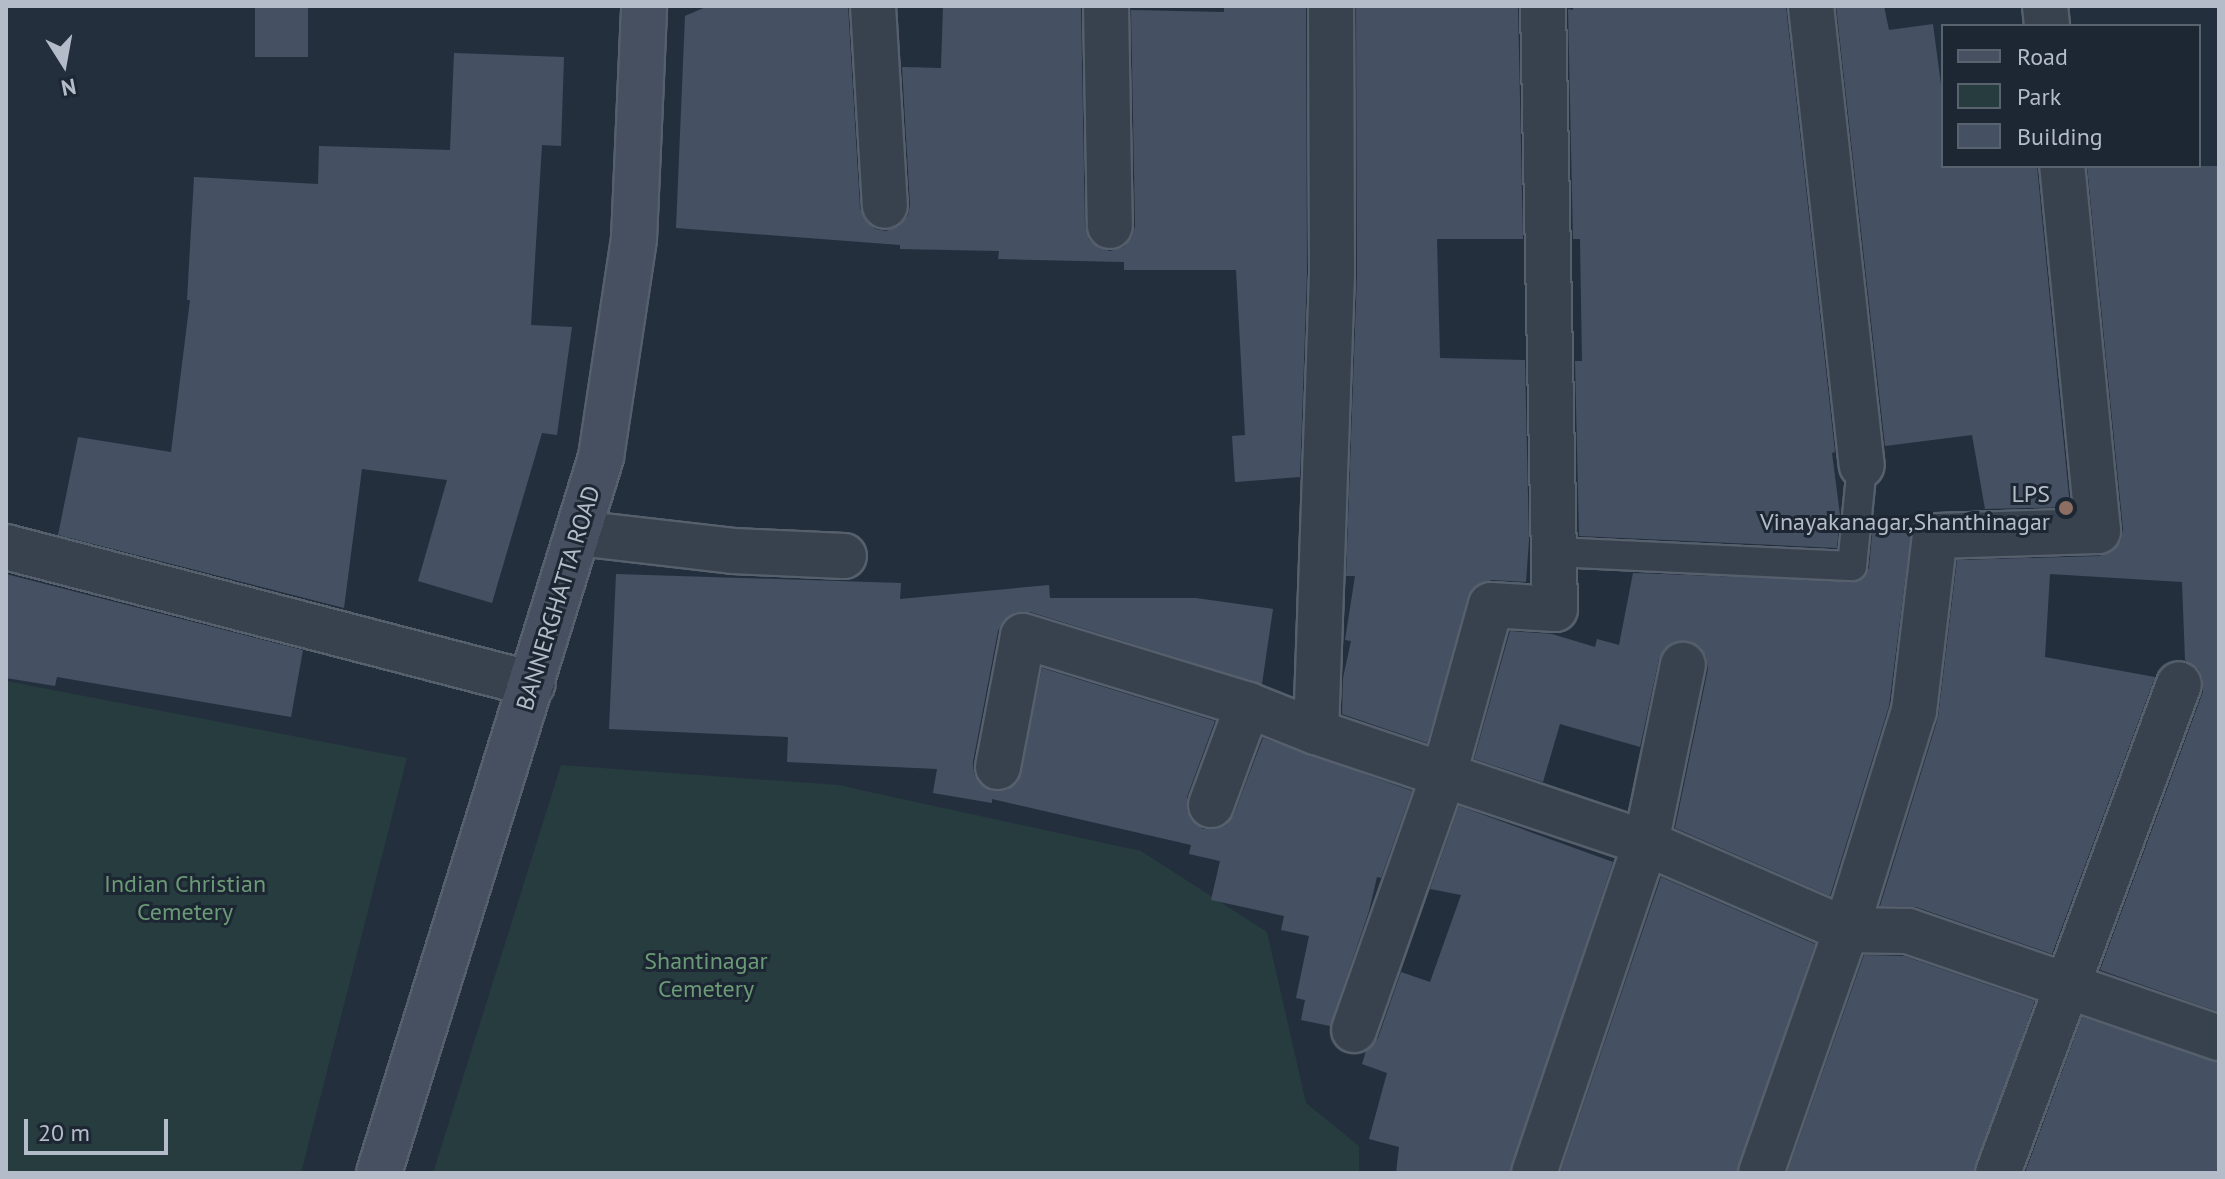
<!DOCTYPE html>
<html>
<head>
<meta charset="utf-8">
<style>
  body { margin:0 }
  #map { position:relative; width:2225px; height:1179px; overflow:hidden; background:#242f3e; font-family:"PT Sans",sans-serif }
  div>[style] { position:absolute }
  .green>* { inset:0; background:#263c3f }
  .building>* { inset:0; background:#455162; transform-origin:0 0 }
  .roads { filter:drop-shadow(2px 0 #565f6c) drop-shadow(-2px 0 #565f6c) drop-shadow(0 2px #565f6c) drop-shadow(0 -2px #565f6c) }
  .service>* { height:28px; margin:-14px; padding:0 14px; transform-origin:14px; border-radius:14px; background:#38414e }
  .minor>* { height:44px; margin:-22px; padding:0 22px; transform-origin:22px; border-radius:22px; background:#38414e }
  .secondary>* { height:44px; margin:-22px; padding:0 22px; transform-origin:22px; border-radius:22px; background:#465061 }
  .dots>* { width:22px; height:22px; translate:-50% -50%; box-sizing:border-box; border:4px solid #1d2633; border-radius:50% }
  span { translate:-50% -50%; white-space:nowrap; text-align:center; line-height:1.15; -webkit-text-stroke:6px #1d2633; paint-order:stroke }
  .poi-label { font-size:24px; color:#b4bcc9 }
  .right { translate:-100% -50%; text-align:right }
  .street-label { font-size:24px; color:#b4bcc9 }
  .park-label { font-size:24px; color:#6b9a76 }
  .frame { position:absolute; inset:0; border:8px solid #b4bcc9; pointer-events:none }
  .legend { position:absolute; left:1941px; top:24px; width:260px; height:144px; box-sizing:border-box; background:#1d2633; border:2px solid #59626f; margin:0; padding:10px 14px; list-style:none; font-size:24px; color:#b4bcc9 }
  .legend li { display:flex; align-items:center; gap:16px; height:40px }
  .legend b { width:40px; border:2px solid #59626f }
  .north { position:absolute; left:24px; top:24px; width:80px; height:80px; -webkit-text-stroke:6px #1d2633; paint-order:stroke; rotate:169deg; font-size:22px; font-weight:700; line-height:32px; text-align:center; color:#b4bcc9 }
  .north::after { content:''; display:block; margin:auto; width:28px; height:36px; background:#b4bcc9; clip-path:polygon(50% 0,100% 100%,50% 72%,0 100%) }
  .scale { position:absolute; left:24px; top:1119px; width:144px; height:36px; box-sizing:border-box; border:4px solid #b4bcc9; border-top:0; padding-left:10px; font-size:24px; line-height:28px; white-space:nowrap; color:#b4bcc9; -webkit-text-stroke:6px #1d2633; paint-order:stroke }
</style>
</head>
<body>
<div id="map">
  <div class="green">
    <div style="clip-path:polygon(6px 681px,407px 758px,301px 1173px,6px 1173px)"></div>
    <div style="clip-path:polygon(561px 765px,838px 785px,1141px 851px,1267px 932px,1306px 1103px,1359px 1146px,1359px 1173px,433px 1173px)"></div>
  </div>
  <div class="building">
    <div style="left:255px;top:6px;width:53px;height:51px"></div>
    <div style="clip-path:polygon(708px 6px,848px 6px,860px 208px,865px 220px,875px 229px,886px 231px,899px 226px,908px 216px,910px 205px,902px 67px,941px 68px,943px 6px,1081px 6px,1085px 226px,1089px 240px,1099px 248px,1110px 251px,1124px 247px,1132px 237px,1135px 226px,1131px 10px,1224px 12px,1224px 6px,1306px 6px,1307px 274px,1300px 477px,1235px 482px,1232px 436px,1245px 435px,1236px 270px,1124px 270px,1124px 262px,998px 259px,999px 251px,900px 249px,900px 245px,676px 228px,685px 16px)"></div>
    <div style="clip-path:polygon(1356px 6px,1518px 8px,1523px 239px,1437px 239px,1440px 358px,1525px 360px,1529px 540px,1526px 582px,1492px 580px,1472px 589px,1427px 743px,1342px 714px,1343px 678px,1351px 641px,1345px 640px,1355px 576px,1346px 576px,1357px 274px)"></div>
    <div style="clip-path:polygon(1573px 6px,1786px 6px,1835px 452px,1832px 453px,1840px 515px,1837px 548px,1579px 536px,1575px 361px,1582px 361px,1580px 239px,1573px 239px,1568px 9px,1573px 10px)"></div>
    <div style="clip-path:polygon(1836px 6px,1884px 6px,1889px 30px,1933px 24px,1943px 100px,1943px 166px,2037px 166px,2070px 507px,1985px 509px,1972px 435px,1885px 446px)"></div>
    <div style="clip-path:polygon(454px 53px,564px 57px,561px 146px,542px 145px,531px 325px,572px 327px,557px 435px,542px 433px,492px 603px,418px 581px,447px 480px,362px 469px,344px 608px,58px 535px,78px 437px,171px 452px,190px 300px,187px 300px,194px 177px,318px 184px,319px 146px,450px 150px)"></div>
    <div style="clip-path:polygon(2087px 166px,2219px 166px,2219px 1012px,2100px 970px,2203px 692px,2203px 679px,2199px 669px,2185px 660px,2182px 582px,2050px 574px,2045px 657px,2155px 677px,2052px 954px,1916px 907px,1880px 906px,1938px 718px,1957px 560px,2099px 556px,2112px 551px,2121px 541px,2123px 529px)"></div>
    <div style="clip-path:polygon(1873px 524px,1912px 527px,1889px 706px,1830px 896px,1675px 828px,1708px 669px,1706px 656px,1700px 647px,1689px 641px,1674px 642px,1664px 649px,1659px 659px,1640px 747px,1560px 724px,1543px 782px,1474px 759px,1510px 631px,1552px 634px,1595px 647px,1597px 639px,1619px 645px,1633px 573px,1859px 581px,1869px 568px)"></div>
    <div style="clip-path:polygon(6px 574px,303px 650px,291px 717px,57px 677px,55px 686px,6px 678px)"></div>
    <div style="clip-path:polygon(616px 574px,901px 583px,900px 599px,1049px 585px,1050px 598px,1196px 598px,1273px 609px,1262px 684px,1030px 612px,1016px 612px,1004px 620px,998px 631px,973px 762px,974px 774px,981px 785px,993px 791px,1007px 790px,1017px 783px,1042px 668px,1215px 721px,1187px 797px,1187px 810px,1191px 820px,1203px 829px,1216px 829px,1226px 825px,1234px 814px,1263px 738px,1412px 791px,1381px 878px,1377px 877px,1369px 911px,1330px 1026px,1301px 1020px,1305px 1000px,1296px 998px,1309px 936px,1281px 930px,1284px 916px,1211px 900px,1220px 861px,1189px 854px,1191px 845px,992px 799px,992px 803px,933px 793px,937px 769px,787px 762px,788px 737px,609px 729px)"></div>
    <div style="clip-path:polygon(1459px 806px,1613px 862px,1510px 1173px,1396px 1173px,1399px 1147px,1369px 1139px,1387px 1073px,1362px 1064px,1366px 1051px,1378px 1038px,1401px 972px,1430px 982px,1461px 895px,1430px 889px)"></div>
    <div style="clip-path:polygon(1661px 877px,1815px 944px,1737px 1173px,1560px 1173px)"></div>
    <div style="clip-path:polygon(1864px 955px,1904px 956px,2035px 1001px,1974px 1173px,1787px 1173px)"></div>
    <div style="clip-path:polygon(2082px 1017px,2219px 1062px,2219px 1173px,2025px 1173px)"></div>
  </div>
  <div class="roads">
    <div class="service">
      <div style="left:1553px;top:552px;width:299px;rotate:2.7deg"></div>
      <div style="left:1852px;top:566px;width:101px;rotate:-84.3deg"></div>
    </div>
    <div class="minor">
      <div style="left:873px;top:6px;width:200px;rotate:86.6deg"></div>
      <div style="left:1106px;top:6px;width:220px;rotate:89deg"></div>
      <div style="left:1811px;top:6px;width:462px;rotate:83.7deg"></div>
      <div style="left:2045px;top:6px;width:20px;rotate:84deg"></div>
      <div style="left:578px;top:533px;width:156px;rotate:6.6deg"></div>
      <div style="left:733px;top:551px;width:111px;rotate:2.6deg"></div>
      <div style="left:6px;top:547px;width:544px;rotate:14.6deg"></div>
      <div style="left:1316px;top:732px;width:458px;rotate:-88deg"></div>
      <div style="left:1332px;top:274px;width:268px;rotate:-90.2deg"></div>
      <div style="left:998px;top:767px;width:133px;rotate:-79.2deg"></div>
      <div style="left:1023px;top:636px;width:235px;rotate:17deg"></div>
      <div style="left:1248px;top:705px;width:73px;rotate:21.7deg"></div>
      <div style="left:1316px;top:732px;width:348px;rotate:18.6deg"></div>
      <div style="left:1646px;top:843px;width:218px;rotate:23.5deg"></div>
      <div style="left:1846px;top:930px;width:62px;rotate:0.9deg"></div>
      <div style="left:1908px;top:931px;width:329px;rotate:19deg"></div>
      <div style="left:1211px;top:805px;width:107px;rotate:-69.7deg"></div>
      <div style="left:1354px;top:1030px;width:271px;rotate:-70.6deg"></div>
      <div style="left:1444px;top:774px;width:175px;rotate:-74.5deg"></div>
      <div style="left:1491px;top:605px;width:64px;rotate:3.6deg"></div>
      <div style="left:1555px;top:609px;width:603px;rotate:-91.14deg"></div>
      <div style="left:1534px;top:1173px;width:348px;rotate:-71.3deg"></div>
      <div style="left:1646px;top:843px;width:182px;rotate:-78.3deg"></div>
      <div style="left:1761px;top:1173px;width:257px;rotate:-70.7deg"></div>
      <div style="left:1846px;top:930px;width:229px;rotate:-72.8deg"></div>
      <div style="left:1914px;top:711px;width:176px;rotate:-83.2deg"></div>
      <div style="left:1935px;top:536px;width:163px;rotate:-1.8deg"></div>
      <div style="left:2098px;top:531px;width:367px;rotate:-95.6deg"></div>
      <div style="left:1998px;top:1173px;width:521px;rotate:-69.69deg"></div>
    </div>
    <div class="secondary">
      <div style="left:379px;top:1173px;width:750px;rotate:-72.77deg"></div>
      <div style="left:601px;top:457px;width:220px;rotate:-81.4deg"></div>
      <div style="left:634px;top:239px;width:233px;rotate:-87.5deg"></div>
    </div>
  </div>
  <div class="dots">
    <div style="left:2066px;top:508px;background:#8d6e63"></div>
  </div>
  <div class="poi-label">
    <span class="right" style="left:2050px;top:508px">LPS<br>Vinayakanagar,Shanthinagar</span>
  </div>
  <div class="street-label">
    <span style="left:558px;top:598px;rotate:-73deg">BANNERGHATTA ROAD</span>
  </div>
  <div class="park-label">
    <span style="left:185px;top:898px">Indian Christian<br>Cemetery</span>
    <span style="left:706px;top:975px">Shantinagar<br>Cemetery</span>
  </div>
  <div class="frame"></div>
  <ul class="legend">
  <li><b style="height:10px;background:#465061"></b>Road</li>
  <li><b style="height:22px;background:#263c3f"></b>Park</li>
  <li><b style="height:22px;background:#455162"></b>Building</li>
  </ul>
  <div class="north">N</div>
  <div class="scale">20 m</div>
</div>
</body>
</html>
